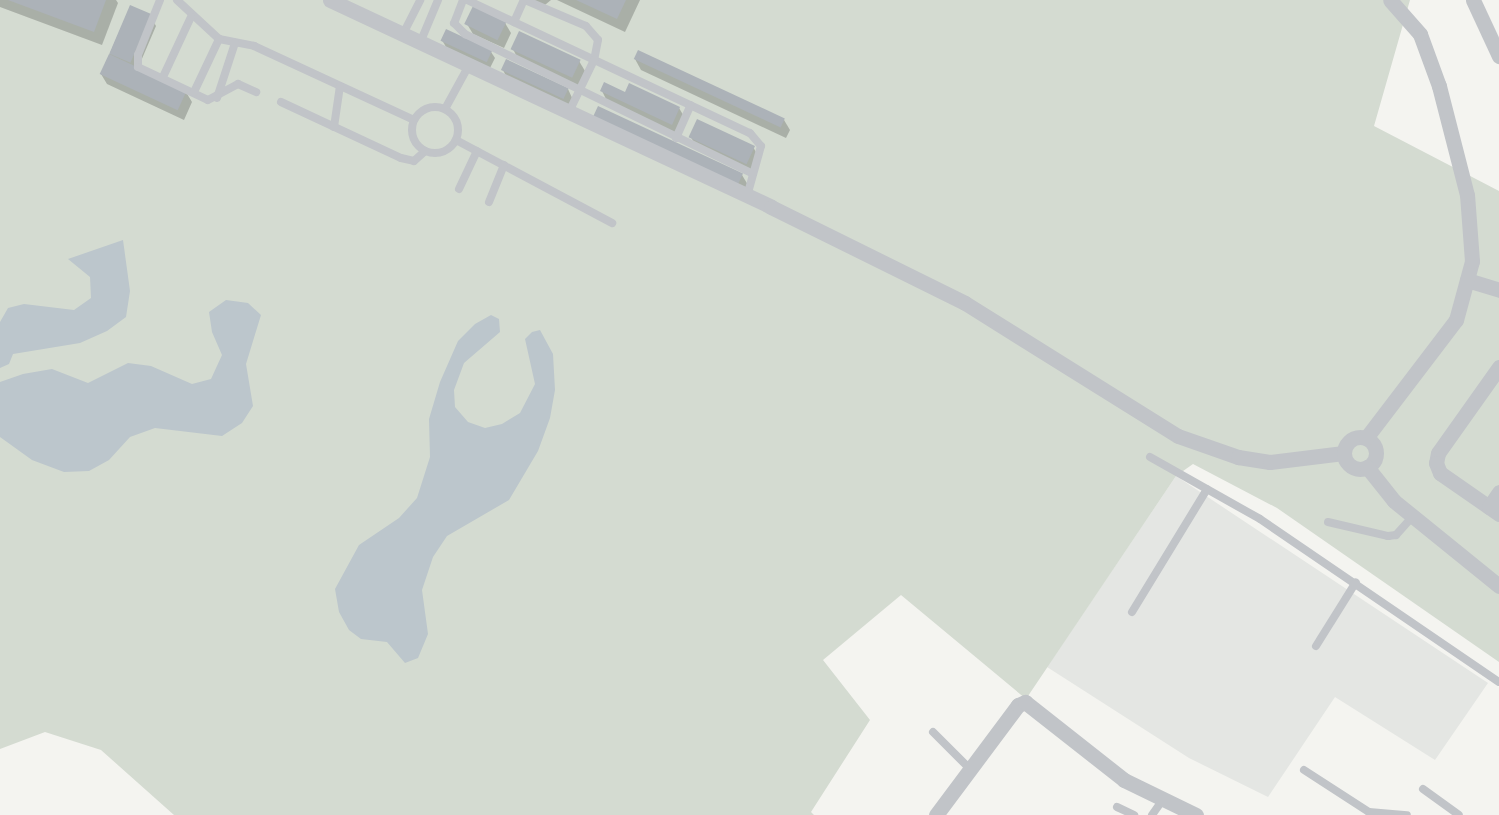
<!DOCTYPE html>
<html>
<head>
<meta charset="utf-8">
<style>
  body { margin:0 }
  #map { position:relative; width:1499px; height:815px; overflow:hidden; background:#f4f4f0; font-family:"DejaVu Sans",sans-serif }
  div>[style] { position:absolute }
  .built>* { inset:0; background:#e4e6e3 }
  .green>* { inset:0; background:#d4dbd1 }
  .water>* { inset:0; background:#bcc6cc }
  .shadow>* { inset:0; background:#0003 }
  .building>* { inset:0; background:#acb2b8; transform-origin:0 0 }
  .lane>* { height:8px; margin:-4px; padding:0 4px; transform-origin:4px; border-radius:4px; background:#c1c4c8 }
  .lane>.ring { margin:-4px; padding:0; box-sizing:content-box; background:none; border:8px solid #c1c4c8; border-radius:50% }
  .street>* { height:15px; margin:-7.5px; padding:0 7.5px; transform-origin:7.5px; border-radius:7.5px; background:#c1c4c8 }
  .street>.ring { margin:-7.5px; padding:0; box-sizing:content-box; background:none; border:15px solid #c1c4c8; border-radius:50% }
  span { translate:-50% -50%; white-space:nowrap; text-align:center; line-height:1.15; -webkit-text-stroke:6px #fff; paint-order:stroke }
</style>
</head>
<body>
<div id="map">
  <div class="built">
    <div style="clip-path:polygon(1176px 476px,1488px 683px,1435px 760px,1335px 697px,1268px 797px,1189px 758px,1047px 667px)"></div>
  </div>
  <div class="green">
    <div style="clip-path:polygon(0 0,1410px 0,1374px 126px,1499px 191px,1499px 662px,1277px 508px,1193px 464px,1176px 476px,1026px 699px,901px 595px,823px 660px,870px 720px,811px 812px,814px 815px,174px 815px,101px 750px,45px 732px,0 749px)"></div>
  </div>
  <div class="water">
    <div style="clip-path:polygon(123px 240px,130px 291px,126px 317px,107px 331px,80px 343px,13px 354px,9px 364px,0 368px,0 322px,8px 308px,24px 304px,74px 310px,91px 298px,90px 277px,68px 259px)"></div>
    <div style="clip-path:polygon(226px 300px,248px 303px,261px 315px,246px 364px,253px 406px,242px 423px,222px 436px,155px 428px,130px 437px,109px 460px,89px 471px,64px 472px,32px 460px,0 437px,0 382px,23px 374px,52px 369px,88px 383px,128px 363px,151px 366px,192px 384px,211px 379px,222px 355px,212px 332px,209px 312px)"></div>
    <div style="clip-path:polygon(491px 315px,499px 319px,500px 332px,464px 363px,454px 390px,455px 407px,468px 422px,485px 428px,502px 424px,520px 413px,535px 384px,525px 339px,532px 332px,540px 330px,553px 354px,555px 390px,550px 418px,538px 451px,509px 500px,447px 536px,433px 557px,422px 590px,428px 634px,418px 658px,405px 663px,387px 642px,361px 639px,349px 630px,339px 612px,335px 589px,359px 545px,399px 518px,417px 498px,430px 457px,429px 419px,440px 382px,458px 341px,475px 324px)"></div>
  </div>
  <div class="shadow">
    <div style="clip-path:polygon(0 0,116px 0,118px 3px,102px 45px,0 7px)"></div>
    <div style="clip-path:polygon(528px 0,551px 0,540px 9px)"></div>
    <div style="clip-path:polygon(557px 0,640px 0,625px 32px)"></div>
    <div style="clip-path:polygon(130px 7px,150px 15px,156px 26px,138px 68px,186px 92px,192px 102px,184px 120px,107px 84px,101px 74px)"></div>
    <div style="clip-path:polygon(505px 23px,511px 33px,504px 48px,473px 34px,467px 24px)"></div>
    <div style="clip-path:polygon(442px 40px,491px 52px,495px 58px,490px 68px,446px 47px)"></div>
    <div style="clip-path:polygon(513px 49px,579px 61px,585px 71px,578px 87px,518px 59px)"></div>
    <div style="clip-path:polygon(635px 59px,784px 120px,790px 130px,786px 138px,641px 70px)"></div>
    <div style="clip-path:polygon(503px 70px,568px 89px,573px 100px,569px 108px,508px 80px)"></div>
    <div style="clip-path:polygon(602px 91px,679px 108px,685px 118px,678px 134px,607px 101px)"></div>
    <div style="clip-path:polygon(599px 108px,742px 175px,748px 185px,744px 194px)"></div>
    <div style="clip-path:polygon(691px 137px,753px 147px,759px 157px,752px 173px,696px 147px)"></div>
  </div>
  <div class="building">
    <div style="clip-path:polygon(8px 0,106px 0,94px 32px)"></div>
    <div style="clip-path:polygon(576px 0,626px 0,617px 19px)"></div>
    <div style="left:130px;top:5px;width:23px;height:53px;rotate:23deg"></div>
    <div style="left:473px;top:6px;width:37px;height:20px;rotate:26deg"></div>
    <div style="left:446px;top:29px;width:51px;height:13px;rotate:25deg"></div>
    <div style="left:519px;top:31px;width:68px;height:20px;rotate:25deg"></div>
    <div style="left:638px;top:50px;width:162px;height:10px;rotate:25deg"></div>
    <div style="left:109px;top:54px;width:86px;height:22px;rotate:25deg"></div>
    <div style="left:506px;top:59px;width:69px;height:12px;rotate:25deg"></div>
    <div style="clip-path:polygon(604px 82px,625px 92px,629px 83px,680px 107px,672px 125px,600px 91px)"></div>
    <div style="left:598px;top:106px;width:160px;height:12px;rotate:25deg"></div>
    <div style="left:697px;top:119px;width:64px;height:20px;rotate:25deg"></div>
  </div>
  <div class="lane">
    <div style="left:160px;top:0;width:59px;rotate:111.8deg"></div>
    <div style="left:138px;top:55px;width:12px;rotate:90deg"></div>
    <div style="left:138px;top:67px;width:77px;rotate:25.2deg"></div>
    <div style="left:208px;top:100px;width:34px;rotate:-28deg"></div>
    <div style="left:238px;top:84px;width:20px;rotate:24deg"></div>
    <div style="left:177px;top:0;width:57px;rotate:42.9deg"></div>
    <div style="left:219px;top:39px;width:36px;rotate:11deg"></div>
    <div style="left:254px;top:46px;width:176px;rotate:24.8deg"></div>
    <div style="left:463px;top:0;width:25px;rotate:111deg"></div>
    <div style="left:454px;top:23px;width:16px;rotate:45deg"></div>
    <div style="left:465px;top:34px;width:320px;rotate:25.9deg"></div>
    <div style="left:467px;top:0;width:313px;rotate:25.2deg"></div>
    <div style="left:750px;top:133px;width:17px;rotate:50deg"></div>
    <div style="left:761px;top:146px;width:52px;rotate:105.6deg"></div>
    <div style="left:525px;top:0;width:66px;rotate:23.1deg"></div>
    <div style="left:586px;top:26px;width:18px;rotate:49deg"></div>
    <div style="left:598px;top:40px;width:20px;rotate:101deg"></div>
    <div style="left:594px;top:60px;width:58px;rotate:115.7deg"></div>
    <div style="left:514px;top:22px;width:24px;rotate:-66deg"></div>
    <div style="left:403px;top:34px;width:38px;rotate:-63deg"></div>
    <div style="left:420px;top:43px;width:47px;rotate:-67.3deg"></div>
    <div style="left:163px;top:77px;width:66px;rotate:-65deg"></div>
    <div style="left:194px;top:92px;width:59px;rotate:-64.7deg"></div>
    <div style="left:217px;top:98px;width:58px;rotate:-71.9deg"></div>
    <div style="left:281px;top:102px;width:132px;rotate:25deg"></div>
    <div style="left:401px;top:158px;width:13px;rotate:13deg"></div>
    <div style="left:414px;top:161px;width:15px;rotate:-42deg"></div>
    <div class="ring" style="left:412px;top:107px;width:38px;height:38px"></div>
    <div style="left:445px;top:109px;width:48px;rotate:-61.3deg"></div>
    <div style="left:334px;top:127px;width:41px;rotate:-81.7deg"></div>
    <div style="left:676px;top:138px;width:36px;rotate:-66deg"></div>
    <div style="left:456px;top:140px;width:177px;rotate:28deg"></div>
    <div style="left:459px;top:189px;width:42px;rotate:-64.7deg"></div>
    <div style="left:489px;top:202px;width:40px;rotate:-68deg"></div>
    <div style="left:1150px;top:457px;width:126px;rotate:29.4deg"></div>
    <div style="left:1260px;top:519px;width:289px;rotate:34.3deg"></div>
    <div style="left:1328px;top:522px;width:62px;rotate:13.1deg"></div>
    <div style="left:1388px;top:536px;width:8px;rotate:-7deg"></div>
    <div style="left:1396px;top:535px;width:24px;rotate:-48deg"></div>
    <div style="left:1132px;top:612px;width:144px;rotate:-58.6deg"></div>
    <div style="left:1316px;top:646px;width:75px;rotate:-58deg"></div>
    <div style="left:933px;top:732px;width:52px;rotate:45deg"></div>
    <div style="left:1304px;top:770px;width:77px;rotate:32.9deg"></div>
    <div style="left:1369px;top:812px;width:38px;rotate:5deg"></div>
    <div style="left:1423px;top:789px;width:44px;rotate:35.8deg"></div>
    <div style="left:1117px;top:807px;width:19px;rotate:25deg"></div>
    <div style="left:1152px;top:815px;width:19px;rotate:-55deg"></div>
  </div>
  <div class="street">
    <div style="left:330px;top:0;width:487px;rotate:25.1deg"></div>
    <div style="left:771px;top:207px;width:216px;rotate:26.3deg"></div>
    <div style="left:965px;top:303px;width:251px;rotate:32deg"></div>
    <div style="left:1178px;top:436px;width:64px;rotate:19.3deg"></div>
    <div style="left:1238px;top:457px;width:32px;rotate:9deg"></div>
    <div style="left:1270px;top:462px;width:74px;rotate:-7deg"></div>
    <div style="left:1473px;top:0;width:62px;rotate:65.1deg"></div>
    <div style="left:1467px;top:280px;width:34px;rotate:17deg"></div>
    <div style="left:1499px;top:367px;width:105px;rotate:125.3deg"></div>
    <div style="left:1438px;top:453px;width:10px;rotate:101deg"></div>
    <div style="left:1436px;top:463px;width:11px;rotate:68deg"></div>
    <div style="left:1440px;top:473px;width:72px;rotate:34.8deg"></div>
    <div class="ring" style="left:1344px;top:437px;width:17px;height:17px"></div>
    <div style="left:1366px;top:438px;width:148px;rotate:-52.7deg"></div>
    <div style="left:1456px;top:320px;width:61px;rotate:-74.8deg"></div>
    <div style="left:1472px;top:261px;width:66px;rotate:-94.3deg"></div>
    <div style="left:1467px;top:195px;width:113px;rotate:-104.4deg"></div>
    <div style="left:1439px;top:86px;width:55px;rotate:-110.1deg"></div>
    <div style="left:1420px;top:34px;width:45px;rotate:-131.4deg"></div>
    <div style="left:1367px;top:467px;width:43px;rotate:51.5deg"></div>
    <div style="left:1394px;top:501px;width:135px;rotate:39deg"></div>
    <div style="left:1489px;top:507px;width:18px;rotate:-56deg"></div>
    <div style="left:936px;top:815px;width:137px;rotate:-53.3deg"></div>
    <div style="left:1018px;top:705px;width:8px;rotate:-23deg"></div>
    <div style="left:1025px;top:702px;width:126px;rotate:38.2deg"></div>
    <div style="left:1124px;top:780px;width:80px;rotate:25.9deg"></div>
  </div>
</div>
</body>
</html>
